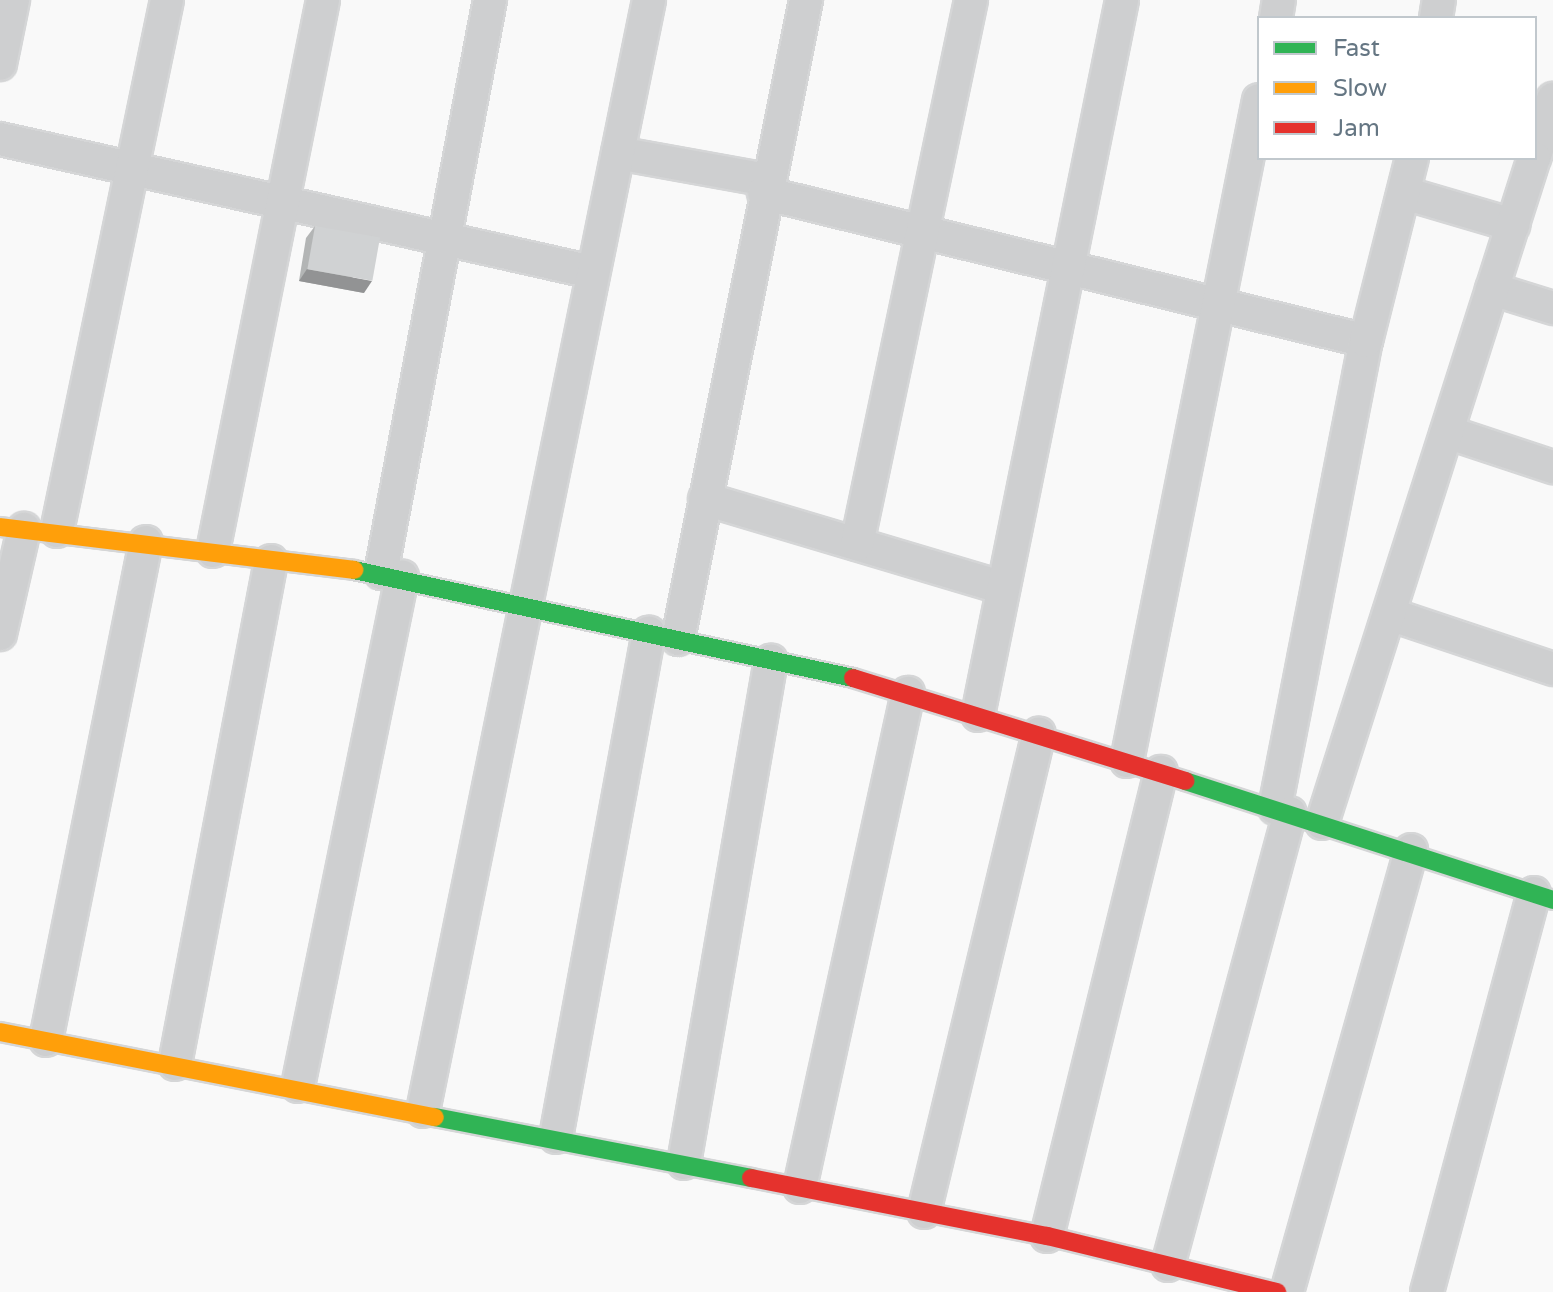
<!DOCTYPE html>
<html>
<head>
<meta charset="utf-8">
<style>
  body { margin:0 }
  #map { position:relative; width:1553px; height:1292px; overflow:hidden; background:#f9f9f9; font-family:"Varela Round",sans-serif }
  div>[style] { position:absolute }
  .roads { filter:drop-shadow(2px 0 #d5d6d7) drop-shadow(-2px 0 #d5d6d7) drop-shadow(0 2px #d5d6d7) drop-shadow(0 -2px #d5d6d7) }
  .street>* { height:32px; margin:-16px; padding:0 16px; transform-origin:16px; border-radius:16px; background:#cecfd0 }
  .fast>* { height:18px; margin:-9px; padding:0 9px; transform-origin:9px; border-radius:9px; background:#30b455 }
  .slow>* { height:18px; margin:-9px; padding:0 9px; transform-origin:9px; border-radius:9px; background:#ff9f0a }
  .jam>* { height:18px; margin:-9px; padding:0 9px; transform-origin:9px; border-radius:9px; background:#e5322d }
  .wall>* { inset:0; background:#b3b5b5 }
  .shaded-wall>* { inset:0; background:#929394 }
  .building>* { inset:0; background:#d0d2d3; transform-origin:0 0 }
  span { translate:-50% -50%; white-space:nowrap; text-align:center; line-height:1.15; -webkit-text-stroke:8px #fff; paint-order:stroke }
  .legend { position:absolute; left:1257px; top:16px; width:280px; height:144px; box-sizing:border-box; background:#fff; border:2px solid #c1c8cd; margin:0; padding:10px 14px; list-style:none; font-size:24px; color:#657683 }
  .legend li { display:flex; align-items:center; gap:16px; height:40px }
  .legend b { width:40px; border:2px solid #c1c8cd }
</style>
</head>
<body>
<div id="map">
  <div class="roads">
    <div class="street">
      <div style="left:1276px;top:18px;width:18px;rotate:-81deg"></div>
      <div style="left:1436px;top:18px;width:18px;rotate:-81deg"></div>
      <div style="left:0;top:64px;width:65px;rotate:-78.5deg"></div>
      <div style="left:0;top:139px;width:607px;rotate:12.66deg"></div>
      <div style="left:618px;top:153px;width:151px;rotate:10.3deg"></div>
      <div style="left:1535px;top:156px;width:60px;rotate:-72.5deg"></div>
      <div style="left:764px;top:193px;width:620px;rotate:13.81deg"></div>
      <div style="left:1404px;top:193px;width:114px;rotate:16.4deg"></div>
      <div style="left:1492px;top:289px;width:64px;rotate:17.3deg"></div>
      <div style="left:1447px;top:432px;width:112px;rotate:18.3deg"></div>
      <div style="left:705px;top:499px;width:311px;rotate:16.6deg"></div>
      <div style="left:57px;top:531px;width:542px;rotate:-78.3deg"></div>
      <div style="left:857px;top:544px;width:556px;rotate:-78.16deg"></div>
      <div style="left:213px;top:551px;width:562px;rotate:-78.71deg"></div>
      <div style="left:381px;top:573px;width:583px;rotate:-79.23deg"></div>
      <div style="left:1389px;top:614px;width:173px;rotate:18.5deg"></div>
      <div style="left:0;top:634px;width:108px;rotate:-77.1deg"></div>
      <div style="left:678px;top:639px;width:652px;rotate:-78.67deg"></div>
      <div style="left:978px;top:715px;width:729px;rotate:-78.61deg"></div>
      <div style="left:1127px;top:761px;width:674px;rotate:-78.71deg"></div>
      <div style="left:1275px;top:808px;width:476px;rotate:-79deg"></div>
      <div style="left:1366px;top:341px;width:189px;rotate:-75.9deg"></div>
      <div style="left:1322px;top:823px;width:698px;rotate:-72.32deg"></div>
      <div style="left:46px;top:1040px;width:508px;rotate:-78.65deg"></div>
      <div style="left:175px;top:1064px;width:512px;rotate:-79.19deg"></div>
      <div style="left:298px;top:1086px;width:520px;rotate:-78.45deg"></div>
      <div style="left:423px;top:1111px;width:1134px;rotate:-78.5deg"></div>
      <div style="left:556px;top:1137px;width:513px;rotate:-79.57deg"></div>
      <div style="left:684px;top:1163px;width:510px;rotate:-80.19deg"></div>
      <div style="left:800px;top:1187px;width:506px;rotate:-77.67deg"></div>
      <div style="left:924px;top:1212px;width:492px;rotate:-76.5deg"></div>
      <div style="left:1047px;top:1236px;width:478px;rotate:-76.2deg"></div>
      <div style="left:1168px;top:1265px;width:468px;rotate:-74.9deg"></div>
      <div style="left:1287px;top:1292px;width:459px;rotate:-74.3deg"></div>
      <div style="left:1427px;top:1292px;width:413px;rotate:-75deg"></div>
    </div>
    <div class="fast">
      <div style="left:354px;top:570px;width:511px;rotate:12.21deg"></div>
      <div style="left:1185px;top:781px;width:387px;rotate:17.9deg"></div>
      <div style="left:435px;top:1117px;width:322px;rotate:10.9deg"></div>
    </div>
    <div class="slow">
      <div style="left:0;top:527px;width:357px;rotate:6.9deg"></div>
      <div style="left:0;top:1032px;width:443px;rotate:11.1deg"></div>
    </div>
    <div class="jam">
      <div style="left:853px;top:678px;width:348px;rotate:17.2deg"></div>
      <div style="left:751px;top:1178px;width:302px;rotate:11.1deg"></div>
      <div style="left:1047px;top:1236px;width:237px;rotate:13.7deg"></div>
    </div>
  </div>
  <div class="wall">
    <div style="clip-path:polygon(315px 226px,364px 293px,299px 281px,306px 238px)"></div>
  </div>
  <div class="shaded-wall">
    <div style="clip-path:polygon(307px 269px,372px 281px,364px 293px,299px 281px)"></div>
  </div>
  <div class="building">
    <div style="left:315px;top:226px;width:66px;height:44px;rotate:10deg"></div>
  </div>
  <ul class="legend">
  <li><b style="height:10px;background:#30b455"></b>Fast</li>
  <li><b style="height:10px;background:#ff9f0a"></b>Slow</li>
  <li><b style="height:10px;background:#e5322d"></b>Jam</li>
  </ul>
</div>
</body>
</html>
